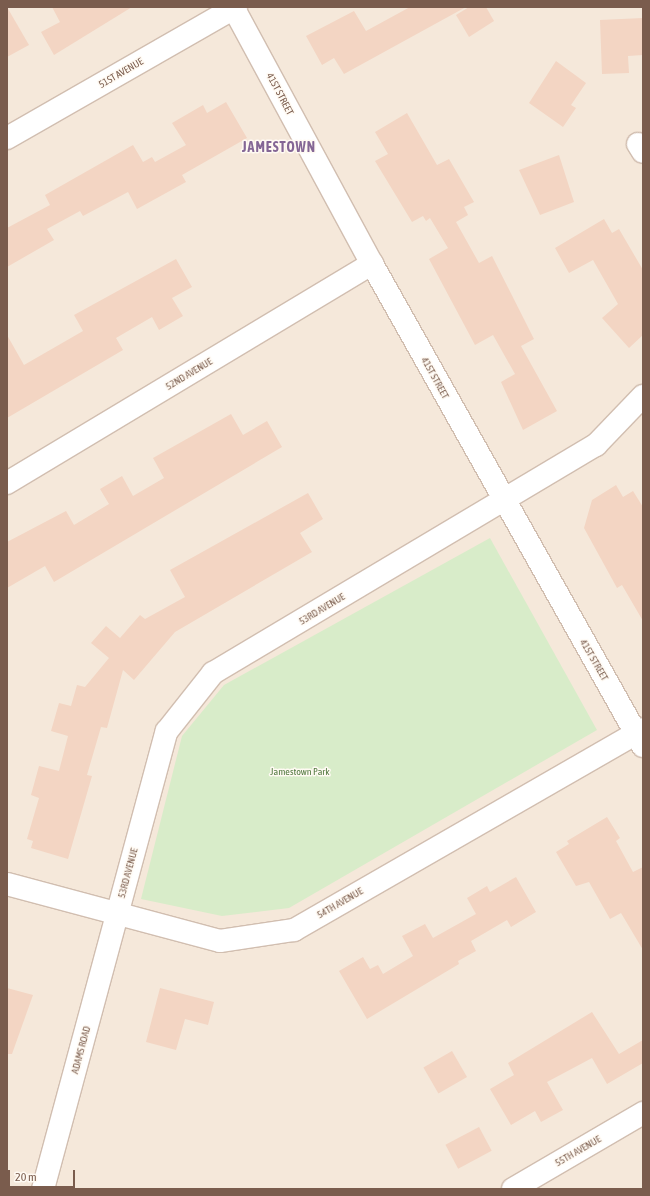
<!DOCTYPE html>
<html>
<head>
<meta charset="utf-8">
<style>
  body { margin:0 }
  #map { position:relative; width:650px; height:1196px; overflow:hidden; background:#fdf6ec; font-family:"Asap Condensed",sans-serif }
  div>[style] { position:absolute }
  .residential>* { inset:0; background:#f5e8da; transform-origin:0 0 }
  .green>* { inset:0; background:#d8ecc9 }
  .building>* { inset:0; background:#f3d5c3; transform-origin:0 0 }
  .roads { filter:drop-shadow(1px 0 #d1beb0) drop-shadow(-1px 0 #d1beb0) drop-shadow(0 1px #d1beb0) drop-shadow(0 -1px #d1beb0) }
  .street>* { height:22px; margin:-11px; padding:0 11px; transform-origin:11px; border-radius:11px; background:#fff }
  span { translate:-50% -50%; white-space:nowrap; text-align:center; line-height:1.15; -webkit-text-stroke:3px #fffaf3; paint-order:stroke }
  .street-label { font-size:10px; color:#7a5c4d }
  .park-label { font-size:10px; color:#537a41 }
  .district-label { font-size:14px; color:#846695; font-weight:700; letter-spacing:1px }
  .frame { position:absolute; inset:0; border:8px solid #7a5c4d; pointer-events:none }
  .scale { position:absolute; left:8px; top:1170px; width:67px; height:18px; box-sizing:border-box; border:2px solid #7a5c4d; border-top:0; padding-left:5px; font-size:12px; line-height:14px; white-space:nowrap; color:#7a5c4d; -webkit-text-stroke:3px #fffaf3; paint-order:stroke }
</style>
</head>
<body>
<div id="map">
  <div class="residential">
    <div style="left:7px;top:7px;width:636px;height:1182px"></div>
  </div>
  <div class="green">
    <div style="clip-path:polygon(490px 538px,597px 730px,289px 908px,222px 916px,141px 899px,182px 736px,224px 685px)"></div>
  </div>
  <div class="building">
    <div style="clip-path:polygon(7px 7px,29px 45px,7px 57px)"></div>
    <div style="clip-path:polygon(52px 7px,132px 7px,54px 55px,41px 32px,60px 22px)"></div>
    <div style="clip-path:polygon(410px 7px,466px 7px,344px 74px,334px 58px,322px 65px,306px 36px,354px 11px,366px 31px)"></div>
    <div style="clip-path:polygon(469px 7px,486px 7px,494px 21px,469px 37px,456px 15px)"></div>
    <div style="clip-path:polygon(643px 18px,643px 55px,628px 56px,629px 73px,602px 74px,600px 20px)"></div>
    <div style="clip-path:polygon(556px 61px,586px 83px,571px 105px,576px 108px,563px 127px,529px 103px)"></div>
    <div style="clip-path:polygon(226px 102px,247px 138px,182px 175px,186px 182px,137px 209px,128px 192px,83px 216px,80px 211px,47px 229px,54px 240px,7px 267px,7px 228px,50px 205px,45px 195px,133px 145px,143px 162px,152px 157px,155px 162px,186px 145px,172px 123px,203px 105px,207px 113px)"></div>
    <div style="clip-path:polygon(407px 113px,437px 165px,449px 159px,474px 202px,464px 207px,468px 215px,456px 222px,479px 263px,492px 256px,534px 339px,521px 346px,557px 411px,523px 430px,501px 382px,515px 374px,493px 335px,475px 345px,429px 259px,448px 248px,430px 218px,426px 221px,423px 216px,412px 222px,375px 161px,388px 154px,375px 132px)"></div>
    <div style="clip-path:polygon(559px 155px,574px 202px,540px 215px,519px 170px)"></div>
    <div style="clip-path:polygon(604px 219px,612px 233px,619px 229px,643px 270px,643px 335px,629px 348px,602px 318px,618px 304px,593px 260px,569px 273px,555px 248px)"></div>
    <div style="clip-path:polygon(176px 259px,192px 287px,172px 298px,183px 316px,159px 330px,152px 317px,116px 338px,123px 350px,7px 418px,7px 335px,24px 365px,83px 331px,74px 315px)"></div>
    <div style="clip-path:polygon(231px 414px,243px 435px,267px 421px,282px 447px,54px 582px,45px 566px,7px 588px,7px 542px,66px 511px,74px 525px,109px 504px,100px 489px,122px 476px,133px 496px,164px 478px,153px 458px)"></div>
    <div style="clip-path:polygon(616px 485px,623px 497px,633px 491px,643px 507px,643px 621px,622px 585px,617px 588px,584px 528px,592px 500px)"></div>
    <div style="clip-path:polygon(308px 493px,323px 519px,300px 533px,312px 552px,175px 632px,134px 680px,123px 670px,107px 728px,101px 727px,87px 775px,92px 776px,68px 859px,31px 848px,33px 841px,27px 839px,39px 798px,31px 795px,39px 766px,59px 771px,68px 736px,51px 731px,59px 703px,71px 706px,77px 685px,85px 687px,109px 658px,91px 643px,106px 626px,120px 638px,140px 615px,145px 619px,185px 597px,170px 570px)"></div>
    <div style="clip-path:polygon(607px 817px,620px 838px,616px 841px,633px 872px,643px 867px,643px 950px,621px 913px,610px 919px,589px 882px,576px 886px,556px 852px,569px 844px,567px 841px)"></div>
    <div style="clip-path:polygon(516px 877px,536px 912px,511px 927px,507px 920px,471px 941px,476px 951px,458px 961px,459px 964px,367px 1019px,339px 971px,363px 957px,370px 969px,378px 965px,383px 974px,413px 956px,402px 936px,425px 924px,433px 938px,476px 914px,467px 898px,487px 886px,490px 892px)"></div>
    <div style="clip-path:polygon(7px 988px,33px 995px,12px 1054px,7px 1054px)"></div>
    <div style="clip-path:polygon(160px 988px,214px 1002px,208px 1025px,185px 1019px,176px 1050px,146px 1042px)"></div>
    <div style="clip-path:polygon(592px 1012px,619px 1054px,643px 1040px,643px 1063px,607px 1084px,592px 1058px,547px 1082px,563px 1110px,541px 1122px,535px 1111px,511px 1125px,490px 1089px,514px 1075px,508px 1063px)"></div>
    <div style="left:452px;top:1051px;width:30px;height:33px;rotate:60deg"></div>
    <div style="left:479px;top:1127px;width:27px;height:38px;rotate:62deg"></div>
  </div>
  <div class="roads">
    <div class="street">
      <div style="left:233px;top:7px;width:292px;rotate:61.6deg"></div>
      <div style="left:372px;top:264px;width:553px;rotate:60.65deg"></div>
      <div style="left:7px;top:138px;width:264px;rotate:-29.8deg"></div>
      <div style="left:638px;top:144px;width:9px;rotate:58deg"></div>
      <div style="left:7px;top:483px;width:426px;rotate:-31deg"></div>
      <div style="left:7px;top:884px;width:220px;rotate:15deg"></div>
      <div style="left:220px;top:941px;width:75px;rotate:-8.5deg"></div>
      <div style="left:294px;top:930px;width:403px;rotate:-29.9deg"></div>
      <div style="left:43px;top:1189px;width:474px;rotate:-74.9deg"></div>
      <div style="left:167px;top:731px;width:74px;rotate:-51.6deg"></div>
      <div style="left:213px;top:673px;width:446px;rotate:-30.8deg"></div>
      <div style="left:596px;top:445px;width:68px;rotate:-46.2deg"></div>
      <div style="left:513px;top:1189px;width:151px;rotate:-30.3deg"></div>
    </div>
  </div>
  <div class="street-label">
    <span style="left:121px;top:73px;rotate:-30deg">51ST AVENUE</span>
    <span style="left:280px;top:94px;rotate:62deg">41ST STREET</span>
    <span style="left:189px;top:374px;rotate:-31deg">52ND AVENUE</span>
    <span style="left:435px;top:378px;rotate:61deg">41ST STREET</span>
    <span style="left:322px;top:609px;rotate:-31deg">53RD AVENUE</span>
    <span style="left:594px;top:660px;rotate:60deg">41ST STREET</span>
    <span style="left:128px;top:873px;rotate:-75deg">53RD AVENUE</span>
    <span style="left:340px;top:903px;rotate:-30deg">54TH AVENUE</span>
    <span style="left:81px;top:1050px;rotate:-75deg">ADAMS ROAD</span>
    <span style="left:578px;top:1151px;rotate:-30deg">55TH AVENUE</span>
  </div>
  <div class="park-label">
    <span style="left:300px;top:772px">Jamestown Park</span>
  </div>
  <div class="district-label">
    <span style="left:279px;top:147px">JAMESTOWN</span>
  </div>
  <div class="frame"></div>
  <div class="scale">20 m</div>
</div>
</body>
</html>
